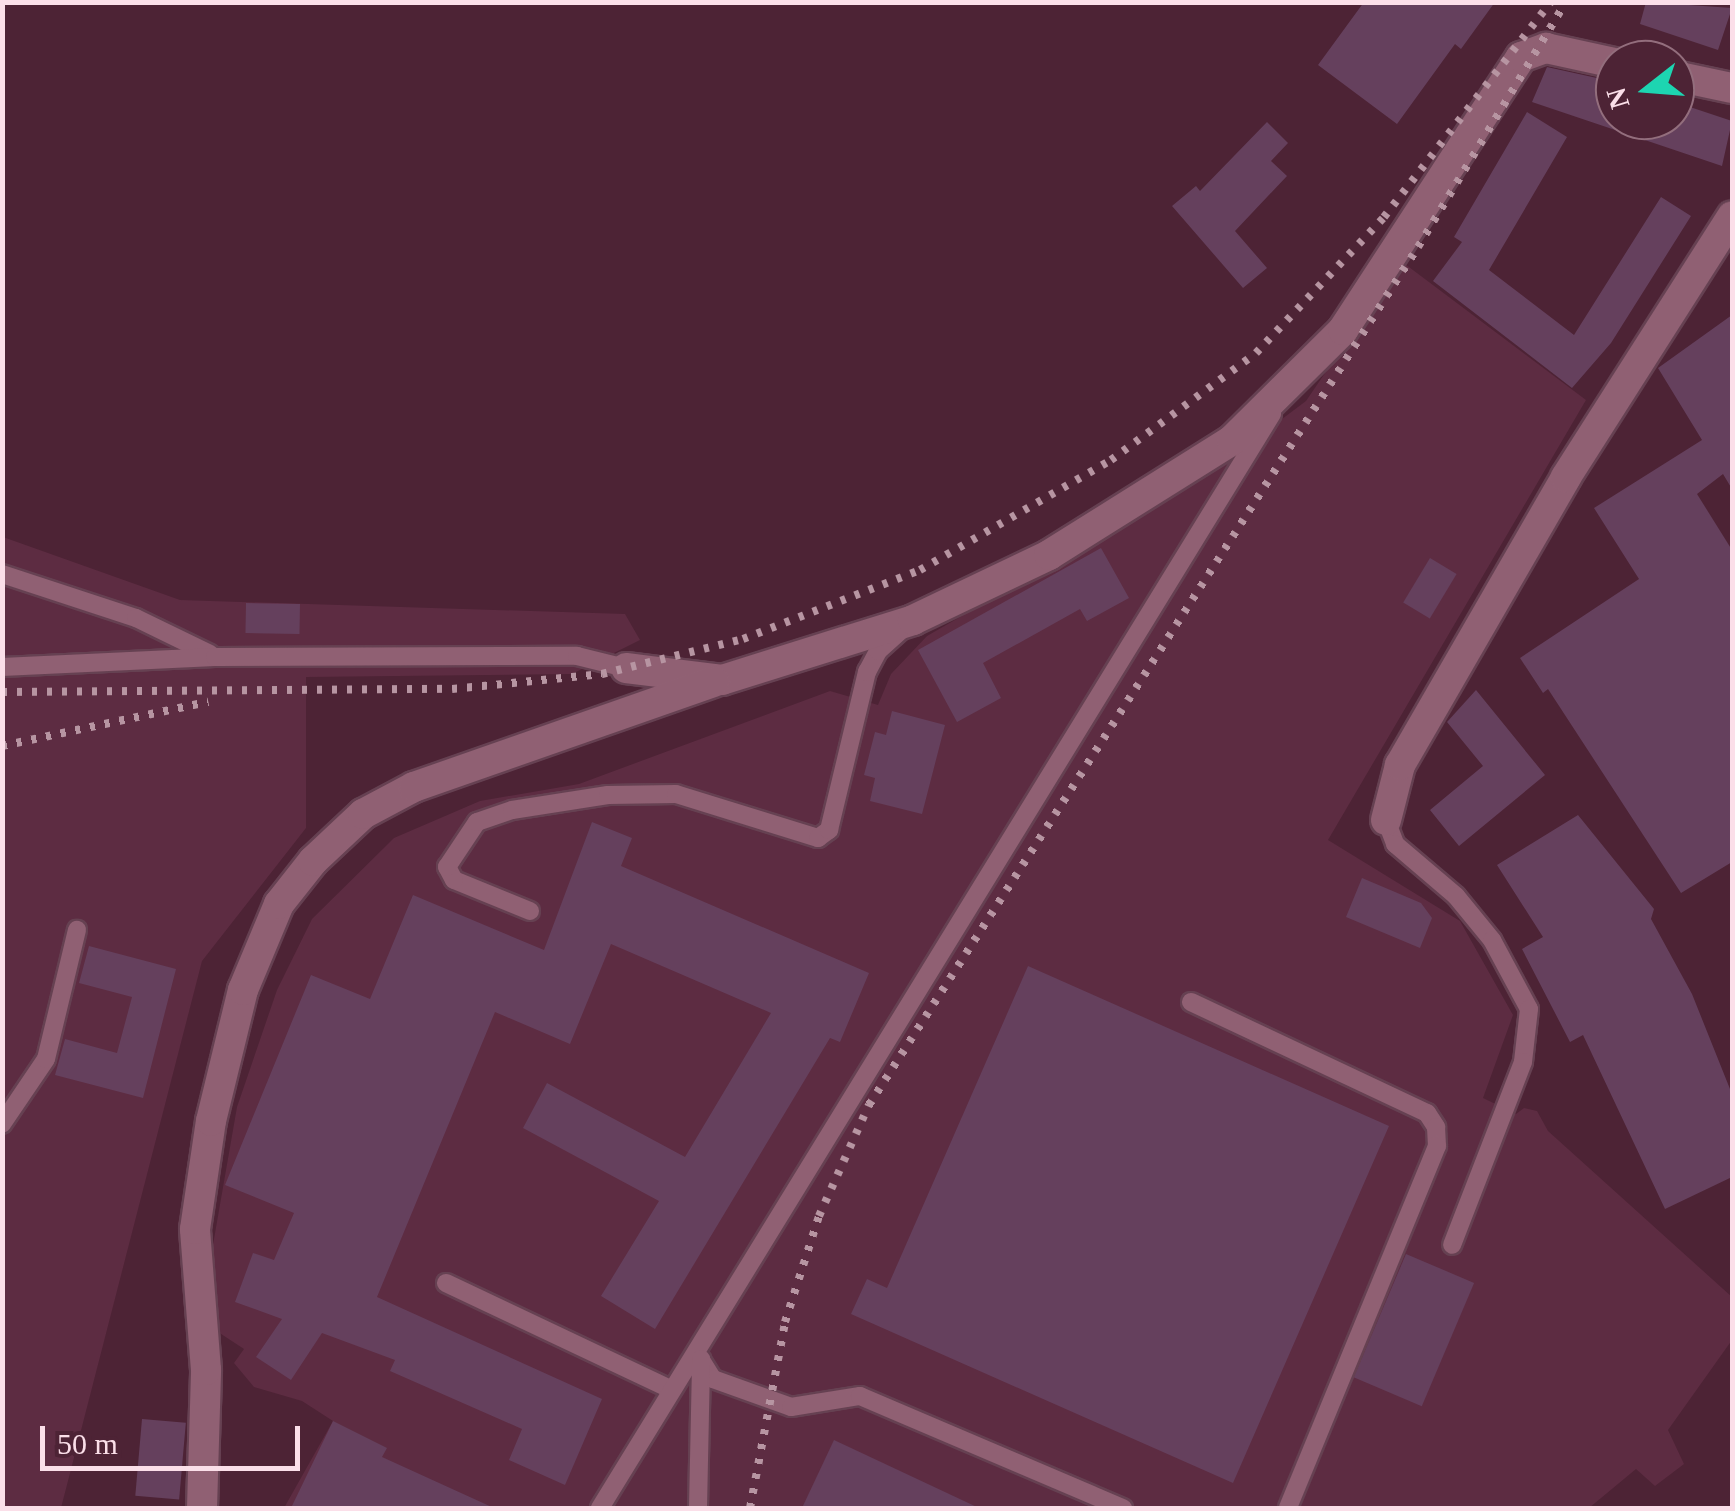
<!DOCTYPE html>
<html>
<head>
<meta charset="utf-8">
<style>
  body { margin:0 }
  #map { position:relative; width:1735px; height:1511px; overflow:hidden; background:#4d2335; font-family:"Times New Roman",serif }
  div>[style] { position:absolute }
  .built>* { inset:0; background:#5d2c42 }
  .building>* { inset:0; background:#65405d; transform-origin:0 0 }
  .roads { filter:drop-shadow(2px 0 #664152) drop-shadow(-2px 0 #664152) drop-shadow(0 2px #664152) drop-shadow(0 -2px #664152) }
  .service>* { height:18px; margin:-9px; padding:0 9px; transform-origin:9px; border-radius:9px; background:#906073 }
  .minor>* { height:30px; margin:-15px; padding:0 15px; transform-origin:15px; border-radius:15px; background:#906073 }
  .rail>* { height:8px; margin-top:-4px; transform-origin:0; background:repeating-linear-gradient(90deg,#b795a2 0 5px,transparent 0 15px) }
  span { translate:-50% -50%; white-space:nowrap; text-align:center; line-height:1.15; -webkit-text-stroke:8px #4d2335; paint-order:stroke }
  .frame { position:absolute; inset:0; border:5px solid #fbdfe9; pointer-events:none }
  .north { position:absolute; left:1595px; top:40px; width:100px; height:100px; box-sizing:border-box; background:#4d2335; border:2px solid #936e7d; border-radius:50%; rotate:253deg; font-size:28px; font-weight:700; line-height:40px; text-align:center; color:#fbdfe9 }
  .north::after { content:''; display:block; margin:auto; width:35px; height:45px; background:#1dd5b1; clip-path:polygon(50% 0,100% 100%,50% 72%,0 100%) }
  .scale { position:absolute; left:40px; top:1426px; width:260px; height:45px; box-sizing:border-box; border:5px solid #fbdfe9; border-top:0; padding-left:12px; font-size:30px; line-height:35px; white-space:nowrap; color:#fbdfe9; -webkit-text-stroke:8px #4d2335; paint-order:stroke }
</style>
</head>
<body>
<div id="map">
  <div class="built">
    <div style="clip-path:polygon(1401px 261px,1586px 400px,1328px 840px,1460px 921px,1513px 1015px,1483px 1098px,1516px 1114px,1524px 1108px,1537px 1111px,1548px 1131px,1732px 1297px,1732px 1340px,1668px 1430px,1684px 1464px,1655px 1486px,1636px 1469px,1589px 1508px,284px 1508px,333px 1421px,302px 1401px,254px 1387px,234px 1363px,244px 1349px,215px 1330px,206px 1285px,237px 1107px,277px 990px,312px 919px,394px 838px,480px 801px,579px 784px,830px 691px,878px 705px,891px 674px,927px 636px,1209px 474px,1306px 401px)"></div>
    <div style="clip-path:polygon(3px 537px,180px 600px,625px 614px,640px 640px,572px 674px,306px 677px,306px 828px,202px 961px,61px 1508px,3px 1508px)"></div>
  </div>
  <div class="building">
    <div style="clip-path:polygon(1364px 2px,1495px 2px,1461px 49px,1455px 44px,1397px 124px,1318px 65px)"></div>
    <div style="clip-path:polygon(1646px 2px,1732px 8px,1718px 50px,1640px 24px)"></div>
    <div style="clip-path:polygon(1547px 67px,1615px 82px,1615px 120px,1675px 120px,1675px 102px,1732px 121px,1722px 166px,1532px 102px)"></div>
    <div style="clip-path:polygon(1527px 112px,1567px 137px,1489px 270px,1574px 335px,1661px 197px,1691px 216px,1611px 343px,1572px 388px,1433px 281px,1462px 242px,1454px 237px)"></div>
    <div style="clip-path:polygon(1267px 122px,1288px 143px,1271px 161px,1287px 176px,1235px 231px,1267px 268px,1243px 288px,1172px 206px,1196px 186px,1200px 191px)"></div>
    <div style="clip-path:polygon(1732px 315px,1732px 489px,1723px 474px,1697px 494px,1732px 550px,1732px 862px,1681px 893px,1548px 689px,1543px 693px,1520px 658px,1639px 579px,1594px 508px,1702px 440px,1658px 368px)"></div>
    <div style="clip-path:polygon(1101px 548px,1129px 598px,1087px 621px,1080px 609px,983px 663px,1001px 698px,957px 722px,918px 650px)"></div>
    <div style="left:1430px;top:558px;width:31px;height:52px;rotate:31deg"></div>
    <div style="left:246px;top:603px;width:54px;height:30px;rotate:1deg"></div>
    <div style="clip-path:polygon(1476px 690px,1545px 775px,1459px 846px,1430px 810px,1483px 766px,1447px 722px)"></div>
    <div style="clip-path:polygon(892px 711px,945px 725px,922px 814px,870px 801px,875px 778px,864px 775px,875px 732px,886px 735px)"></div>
    <div style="clip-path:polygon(1578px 815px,1654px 909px,1651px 919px,1692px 994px,1732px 1094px,1732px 1177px,1665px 1209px,1583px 1035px,1570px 1042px,1522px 949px,1543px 937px,1497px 865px)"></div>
    <div style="clip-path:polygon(592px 822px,632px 838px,621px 866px,869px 973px,840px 1042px,830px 1038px,655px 1329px,601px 1296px,659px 1201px,523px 1128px,547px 1083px,685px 1157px,771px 1013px,611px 944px,570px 1044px,495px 1012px,377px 1297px,602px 1399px,565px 1485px,509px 1460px,522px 1429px,390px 1371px,395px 1360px,322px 1333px,291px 1380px,256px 1357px,282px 1319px,235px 1302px,253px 1253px,274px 1260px,294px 1213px,225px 1185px,311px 975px,370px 999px,413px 895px,544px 950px)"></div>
    <div style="clip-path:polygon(1362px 878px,1421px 903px,1432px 918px,1420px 948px,1346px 917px)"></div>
    <div style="clip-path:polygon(89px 946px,176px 969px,143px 1098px,55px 1075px,65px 1039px,117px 1053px,132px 997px,79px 983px)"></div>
    <div style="clip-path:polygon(1028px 966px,1389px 1126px,1233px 1483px,851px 1314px,867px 1279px,887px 1288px)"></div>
    <div style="left:1406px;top:1254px;width:74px;height:134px;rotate:23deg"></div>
    <div style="left:142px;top:1419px;width:44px;height:77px;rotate:5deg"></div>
    <div style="clip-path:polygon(333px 1421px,387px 1448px,382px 1457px,494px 1508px,291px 1508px)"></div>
    <div style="clip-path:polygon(834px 1440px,979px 1508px,802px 1508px)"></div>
  </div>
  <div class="roads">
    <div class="service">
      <div style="left:2px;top:574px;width:141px;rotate:18.2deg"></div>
      <div style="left:136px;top:618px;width:82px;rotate:25.9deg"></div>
      <div style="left:2px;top:667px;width:213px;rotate:-2.7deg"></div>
      <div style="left:215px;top:657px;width:362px;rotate:-0.2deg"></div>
      <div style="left:577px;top:656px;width:50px;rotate:13.8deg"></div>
      <div style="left:1386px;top:820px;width:26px;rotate:69deg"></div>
      <div style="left:1395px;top:844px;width:80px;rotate:40.4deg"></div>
      <div style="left:1456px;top:896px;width:57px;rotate:50.7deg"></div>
      <div style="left:1492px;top:940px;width:78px;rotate:61.8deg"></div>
      <div style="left:1529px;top:1009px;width:53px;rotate:96.5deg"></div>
      <div style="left:1523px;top:1062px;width:196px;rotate:111.2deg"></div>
      <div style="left:530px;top:911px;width:82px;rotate:-157.8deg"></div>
      <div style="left:454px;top:880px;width:15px;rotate:-118deg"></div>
      <div style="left:447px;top:867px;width:54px;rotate:-56.3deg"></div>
      <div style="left:477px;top:822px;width:37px;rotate:-19deg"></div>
      <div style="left:512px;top:810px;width:97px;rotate:-8.9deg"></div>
      <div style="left:608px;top:795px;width:68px;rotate:-0.8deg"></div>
      <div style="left:676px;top:794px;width:149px;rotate:17.2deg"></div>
      <div style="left:818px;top:838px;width:14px;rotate:-36deg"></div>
      <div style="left:829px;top:830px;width:163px;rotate:-76.5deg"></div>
      <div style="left:867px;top:672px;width:24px;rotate:-62deg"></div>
      <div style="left:878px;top:651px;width:31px;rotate:-42deg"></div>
      <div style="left:1191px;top:1002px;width:261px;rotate:25.2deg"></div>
      <div style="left:1427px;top:1113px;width:17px;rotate:57deg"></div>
      <div style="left:1436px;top:1127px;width:19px;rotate:87deg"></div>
      <div style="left:1437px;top:1146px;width:391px;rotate:112.4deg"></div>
      <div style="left:2px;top:1124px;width:78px;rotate:-55.9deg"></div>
      <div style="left:46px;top:1059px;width:133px;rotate:-76.5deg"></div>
      <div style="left:446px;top:1283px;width:250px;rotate:25.3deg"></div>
      <div style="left:701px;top:1360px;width:22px;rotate:58deg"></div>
      <div style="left:713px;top:1379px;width:83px;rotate:19.7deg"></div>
      <div style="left:791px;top:1407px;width:70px;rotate:-9.1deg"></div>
      <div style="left:860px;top:1396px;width:286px;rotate:23.1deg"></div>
      <div style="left:600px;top:1508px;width:1284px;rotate:-58.44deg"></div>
      <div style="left:698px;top:1508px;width:149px;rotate:-88.8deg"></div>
    </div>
    <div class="minor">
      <div style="left:1675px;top:76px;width:58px;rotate:11.9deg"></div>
      <div style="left:626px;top:668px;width:97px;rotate:7.1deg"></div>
      <div style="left:722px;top:680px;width:200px;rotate:-17.4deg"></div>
      <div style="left:913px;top:620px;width:151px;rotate:-25.5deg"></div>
      <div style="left:1049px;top:555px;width:216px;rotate:-32.1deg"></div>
      <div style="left:1232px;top:440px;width:156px;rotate:-44.7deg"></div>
      <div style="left:1343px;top:330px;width:326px;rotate:-56.9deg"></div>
      <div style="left:1521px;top:57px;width:27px;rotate:-20deg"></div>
      <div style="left:1546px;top:48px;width:71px;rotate:12.3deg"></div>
      <div style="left:1386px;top:820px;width:57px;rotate:-75.7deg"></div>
      <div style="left:1400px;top:765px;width:332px;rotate:-60deg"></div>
      <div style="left:1566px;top:477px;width:309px;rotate:-57.5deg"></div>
      <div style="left:202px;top:1508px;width:138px;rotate:-88.3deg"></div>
      <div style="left:206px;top:1370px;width:141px;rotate:-94.5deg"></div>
      <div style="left:195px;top:1229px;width:109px;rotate:-81.6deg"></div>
      <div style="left:211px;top:1121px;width:135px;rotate:-76.3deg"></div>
      <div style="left:243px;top:990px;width:93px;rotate:-67.3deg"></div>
      <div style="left:279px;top:904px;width:55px;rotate:-51.7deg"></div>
      <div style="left:313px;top:861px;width:69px;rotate:-43.2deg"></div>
      <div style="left:363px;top:814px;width:58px;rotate:-27.9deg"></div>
      <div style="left:414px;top:787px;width:318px;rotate:-19.3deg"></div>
    </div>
  </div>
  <div class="rail">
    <div style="left:2px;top:692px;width:450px;rotate:-0.4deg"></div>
    <div style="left:452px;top:689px;width:151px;rotate:-5.7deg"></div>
    <div style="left:602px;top:674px;width:145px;rotate:-13.9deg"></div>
    <div style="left:743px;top:639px;width:190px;rotate:-21.3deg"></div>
    <div style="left:920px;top:570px;width:220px;rotate:-29.9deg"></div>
    <div style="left:1111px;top:460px;width:180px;rotate:-36.4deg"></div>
    <div style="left:1256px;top:353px;width:187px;rotate:-46.7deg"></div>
    <div style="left:1384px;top:217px;width:272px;rotate:-52.2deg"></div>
    <div style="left:2px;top:746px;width:211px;rotate:-12.1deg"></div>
    <div style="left:750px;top:1508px;width:189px;rotate:-79.3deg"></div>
    <div style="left:785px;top:1322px;width:111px;rotate:-72.2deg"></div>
    <div style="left:819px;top:1216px;width:122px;rotate:-65.8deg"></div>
    <div style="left:869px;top:1105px;width:1019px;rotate:-57.39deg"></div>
    <div style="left:1418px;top:247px;width:286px;rotate:-58.9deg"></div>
  </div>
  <div class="frame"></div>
  <div class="north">N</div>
  <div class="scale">50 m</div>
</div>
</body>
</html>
